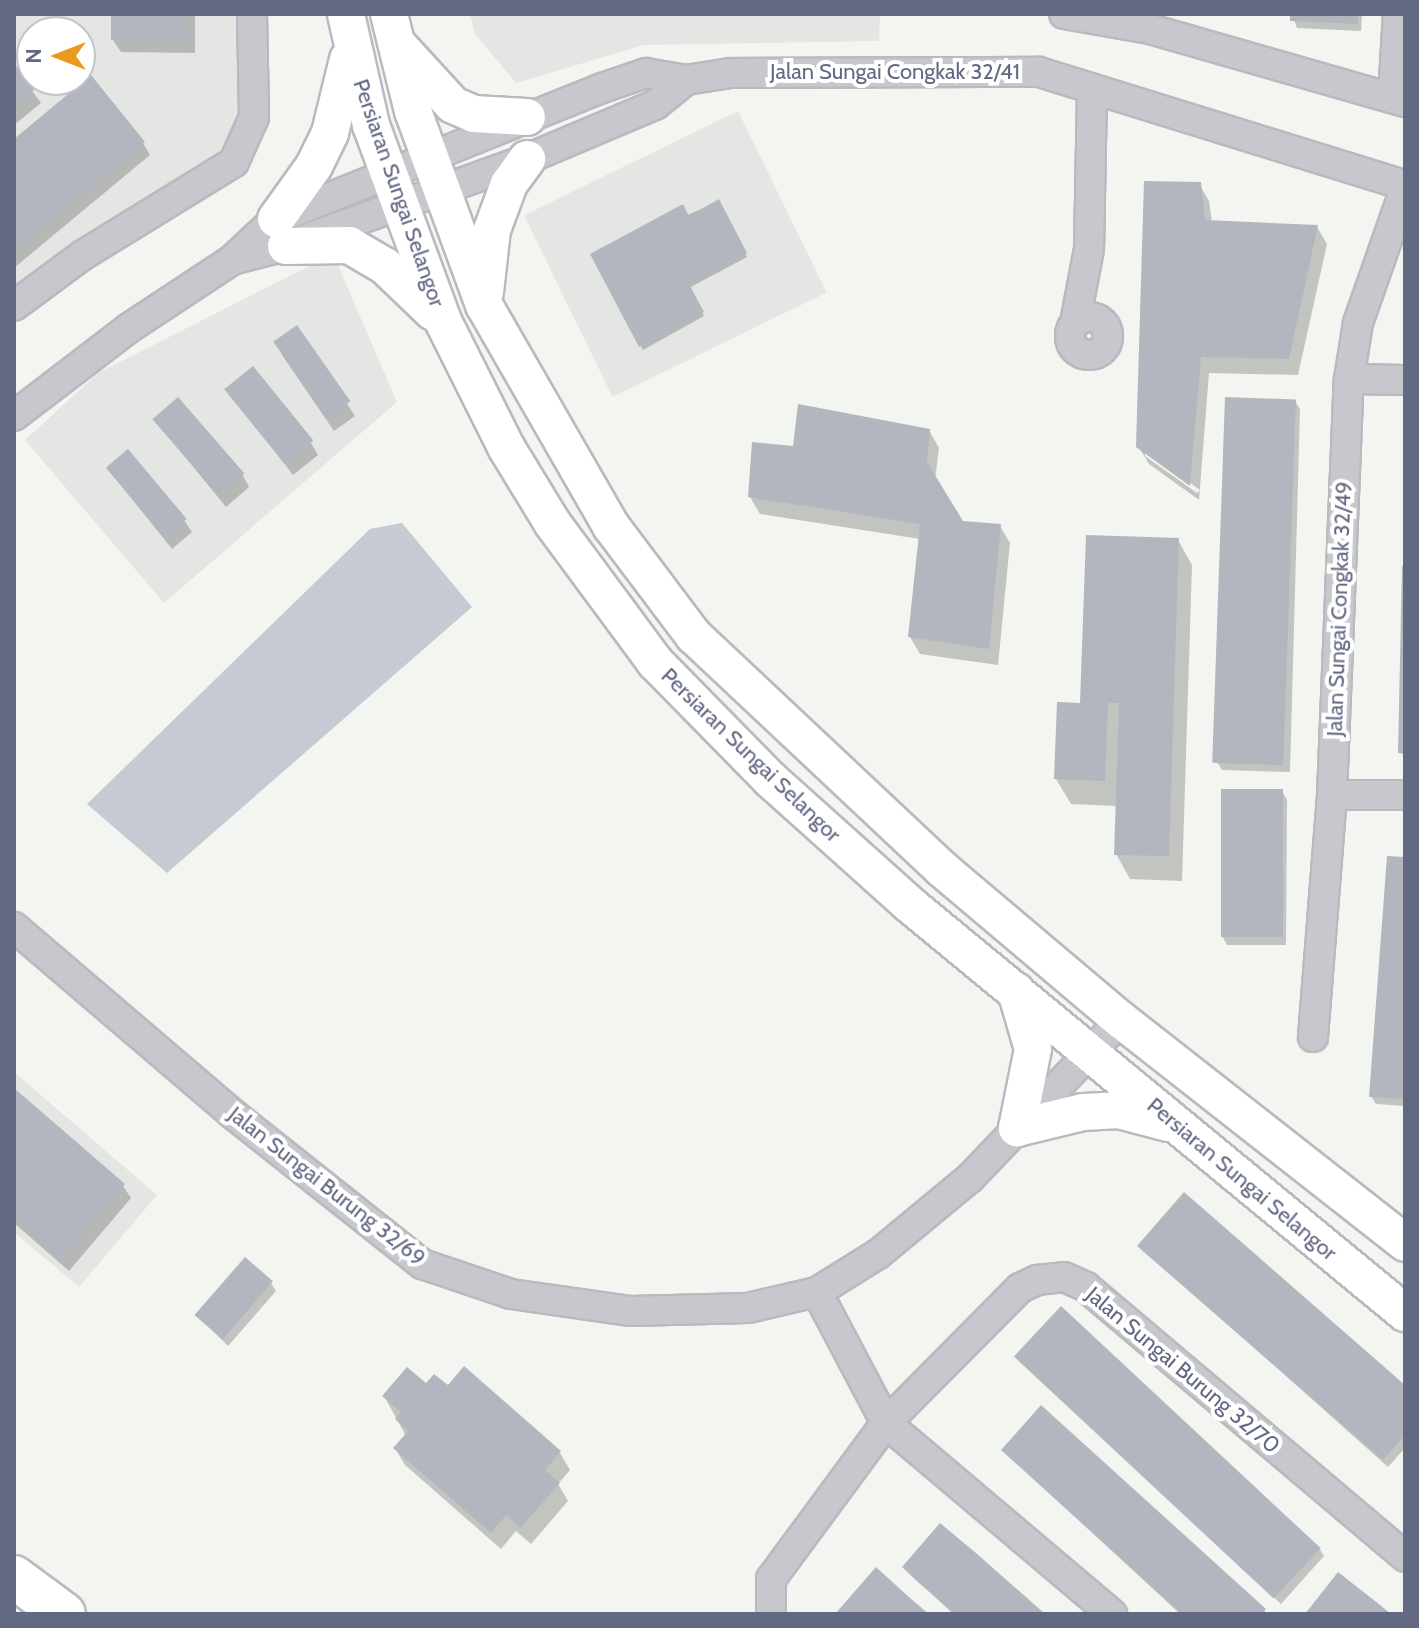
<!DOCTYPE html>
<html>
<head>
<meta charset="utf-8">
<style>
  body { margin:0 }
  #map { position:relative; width:1419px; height:1628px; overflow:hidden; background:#f3f5f1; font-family:Cabin,sans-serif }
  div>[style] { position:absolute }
  .built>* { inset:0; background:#e4e6e4; transform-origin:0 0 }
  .water>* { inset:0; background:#c6cad3 }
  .shadow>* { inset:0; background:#0003 }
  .building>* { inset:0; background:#b3b6bf; transform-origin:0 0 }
  .roads { filter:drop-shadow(2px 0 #b9bac0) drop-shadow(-2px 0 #b9bac0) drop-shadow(0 2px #b9bac0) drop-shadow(0 -2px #b9bac0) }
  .minor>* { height:28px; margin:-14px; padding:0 14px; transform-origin:14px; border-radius:14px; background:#c7c8cd }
  .minor>.ring { margin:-14px; padding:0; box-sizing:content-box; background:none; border:28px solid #c7c8cd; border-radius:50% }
  .major>* { height:36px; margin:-18px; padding:0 18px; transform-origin:18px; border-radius:18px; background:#fff }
  .highway>* { height:42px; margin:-21px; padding:0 21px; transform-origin:21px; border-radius:21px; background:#fff }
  span { translate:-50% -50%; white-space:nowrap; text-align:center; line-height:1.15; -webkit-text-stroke:8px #fff; paint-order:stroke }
  .street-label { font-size:22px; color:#636883 }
  .frame { position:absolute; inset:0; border:16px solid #636883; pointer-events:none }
  .north { position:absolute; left:16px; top:16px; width:80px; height:80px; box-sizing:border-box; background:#fff; border:2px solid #c1c3cd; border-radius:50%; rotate:270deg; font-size:22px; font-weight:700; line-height:32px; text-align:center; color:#636883 }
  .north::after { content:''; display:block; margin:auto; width:28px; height:36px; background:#e89b1e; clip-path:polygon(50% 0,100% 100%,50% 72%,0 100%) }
</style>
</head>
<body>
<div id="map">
  <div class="built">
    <div style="clip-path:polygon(evenodd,14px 14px,243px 14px,245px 103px,226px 155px,14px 292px,14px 14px,32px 32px,80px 32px,80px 80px,32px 80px,32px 32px)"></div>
    <div style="clip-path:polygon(470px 14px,880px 14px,879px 41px,644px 45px,516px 83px,475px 34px)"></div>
    <div style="left:738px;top:111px;width:202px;height:238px;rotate:64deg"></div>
    <div style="clip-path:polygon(333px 254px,397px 402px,164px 603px,25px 440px,98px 373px)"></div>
    <div style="clip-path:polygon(14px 1072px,157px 1195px,79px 1287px,14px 1232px)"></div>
  </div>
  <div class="water">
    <div style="clip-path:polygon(402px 523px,472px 607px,167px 873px,87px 804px,370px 529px)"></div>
  </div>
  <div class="shadow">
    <div style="clip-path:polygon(114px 14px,195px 14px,195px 53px,121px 52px,113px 40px)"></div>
    <div style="clip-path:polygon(694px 14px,840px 14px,840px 15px)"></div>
    <div style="clip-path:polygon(1292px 14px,1362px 14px,1361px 31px,1297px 28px)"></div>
    <div style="clip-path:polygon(14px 66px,41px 103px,14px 125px)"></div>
    <div style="clip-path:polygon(14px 141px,143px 143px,150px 155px,14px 268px)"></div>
    <div style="clip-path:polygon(evenodd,1199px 184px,1209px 201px,1212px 222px,1317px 227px,1327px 244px,1298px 375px,1209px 373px,1199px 500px,1149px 464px,1138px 446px,1199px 184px,1145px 451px,1200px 490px,1197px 493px,1145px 456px,1145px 451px)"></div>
    <div style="clip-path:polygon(718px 202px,747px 257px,689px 288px,704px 316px,643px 350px,592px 255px)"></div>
    <div style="clip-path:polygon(297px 327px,355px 416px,334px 431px,282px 355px)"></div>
    <div style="clip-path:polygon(227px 389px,311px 443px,318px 455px,293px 475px)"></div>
    <div style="clip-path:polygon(1295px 401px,1300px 409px,1290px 772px,1222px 770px,1217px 762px)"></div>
    <div style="clip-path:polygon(155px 420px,242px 474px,249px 487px,226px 507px)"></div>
    <div style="clip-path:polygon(929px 430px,939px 448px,935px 480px,962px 523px,1000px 526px,1010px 543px,998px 665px,920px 654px,910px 637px,920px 539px,760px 514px,750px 497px,794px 448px)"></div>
    <div style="clip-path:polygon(108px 469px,184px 520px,192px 532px,172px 549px)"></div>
    <div style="clip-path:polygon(1178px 540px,1192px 565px,1182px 881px,1130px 879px,1116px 854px,1117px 806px,1071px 804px,1056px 779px,1082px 705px)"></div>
    <div style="clip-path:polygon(1282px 791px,1287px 800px,1286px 945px,1227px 945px,1222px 936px)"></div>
    <div style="clip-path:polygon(1405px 859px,1405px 1106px,1376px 1104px,1371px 1096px)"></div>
    <div style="clip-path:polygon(14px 1091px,123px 1186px,131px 1198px,69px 1271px,14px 1223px)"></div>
    <div style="clip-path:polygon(1140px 1246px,1405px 1388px,1405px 1448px,1388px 1467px)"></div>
    <div style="clip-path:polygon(271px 1283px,276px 1291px,228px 1346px,198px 1316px)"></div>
    <div style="clip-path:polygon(1017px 1357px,1319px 1548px,1324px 1556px,1281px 1604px)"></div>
    <div style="clip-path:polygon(464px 1369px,560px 1453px,570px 1470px,558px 1484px,568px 1501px,531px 1544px,516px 1531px,501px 1549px,405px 1465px,395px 1448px,406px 1436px,384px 1396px,426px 1386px,448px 1388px)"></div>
    <div style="clip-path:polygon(1003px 1450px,1264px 1610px,1267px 1614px,1180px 1614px)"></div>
    <div style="clip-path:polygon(904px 1568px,1042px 1614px,953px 1614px)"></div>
  </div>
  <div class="building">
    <div style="left:111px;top:14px;width:77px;height:26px"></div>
    <div style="clip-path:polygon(1290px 14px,1358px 14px,1358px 24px,1290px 21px)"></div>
    <div style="clip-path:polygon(14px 63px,35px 89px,14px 106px)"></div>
    <div style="clip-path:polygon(91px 75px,145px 142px,14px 250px,14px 139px)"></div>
    <div style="clip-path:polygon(1144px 181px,1201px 182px,1205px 220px,1318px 225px,1289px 359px,1201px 357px,1190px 486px,1136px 447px)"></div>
    <div style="clip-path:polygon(719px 199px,747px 253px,689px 284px,704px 312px,639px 347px,590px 254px,683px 204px,689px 216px)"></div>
    <div style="left:297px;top:325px;width:93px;height:29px;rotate:55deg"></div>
    <div style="left:253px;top:366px;width:96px;height:37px;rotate:51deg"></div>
    <div style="left:178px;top:397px;width:101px;height:34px;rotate:49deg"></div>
    <div style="left:1225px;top:397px;width:71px;height:366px;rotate:2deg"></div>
    <div style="clip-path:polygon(798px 404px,930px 429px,927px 462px,963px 521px,1001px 524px,989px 649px,908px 637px,920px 524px,748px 497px,752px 442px,793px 446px)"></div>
    <div style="left:128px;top:449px;width:91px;height:29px;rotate:50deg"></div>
    <div style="clip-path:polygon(1086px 535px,1179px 538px,1169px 856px,1114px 855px,1119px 703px,1108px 703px,1105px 781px,1054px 779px,1057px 702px,1080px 703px)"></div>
    <div style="clip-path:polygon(1402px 566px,1405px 566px,1405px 754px,1398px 753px)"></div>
    <div style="left:1221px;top:789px;width:62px;height:148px"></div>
    <div style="clip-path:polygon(1387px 856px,1405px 857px,1405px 1099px,1369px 1097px)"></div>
    <div style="clip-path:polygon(14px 1088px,125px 1184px,61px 1259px,14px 1219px)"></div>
    <div style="clip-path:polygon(1184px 1192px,1405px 1385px,1405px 1435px,1383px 1460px,1137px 1246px)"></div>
    <div style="left:245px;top:1257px;width:37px;height:77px;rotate:41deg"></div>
    <div style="left:1061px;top:1306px;width:355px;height:69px;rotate:43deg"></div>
    <div style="clip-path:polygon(464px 1366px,561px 1451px,545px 1470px,560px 1483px,520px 1528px,506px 1515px,491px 1533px,393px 1448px,408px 1431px,395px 1419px,401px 1412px,382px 1396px,407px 1367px,426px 1383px,434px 1374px,448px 1385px)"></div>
    <div style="clip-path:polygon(1041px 1405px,1266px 1609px,1261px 1614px,1182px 1614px,1001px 1450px)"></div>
    <div style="clip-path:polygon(940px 1523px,976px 1553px,1045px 1614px,955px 1614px,919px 1583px,902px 1567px)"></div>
    <div style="clip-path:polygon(876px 1567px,910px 1598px,929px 1614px,835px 1614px)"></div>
    <div style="clip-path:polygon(1338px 1572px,1375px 1601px,1391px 1614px,1305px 1614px)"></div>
  </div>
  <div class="roads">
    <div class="minor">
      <div style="left:1064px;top:14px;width:87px;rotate:9.9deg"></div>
      <div style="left:1150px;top:29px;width:265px;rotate:16deg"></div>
      <div style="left:1393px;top:97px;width:83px;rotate:-86.6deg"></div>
      <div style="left:232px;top:260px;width:56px;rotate:-14.5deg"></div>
      <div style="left:286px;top:246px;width:256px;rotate:-19.8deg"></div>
      <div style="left:527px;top:159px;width:139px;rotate:-22.9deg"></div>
      <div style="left:655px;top:105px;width:40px;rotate:-39deg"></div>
      <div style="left:686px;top:80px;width:45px;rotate:-9deg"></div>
      <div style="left:730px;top:73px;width:309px;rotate:-0.2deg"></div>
      <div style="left:1039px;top:72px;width:383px;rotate:17.2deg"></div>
      <div style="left:14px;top:306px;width:86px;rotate:-36.5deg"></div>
      <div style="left:83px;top:255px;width:177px;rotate:-31.6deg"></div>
      <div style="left:234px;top:162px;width:49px;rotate:-66deg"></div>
      <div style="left:254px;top:117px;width:103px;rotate:-91.1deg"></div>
      <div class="ring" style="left:1070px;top:317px;width:10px;height:10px"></div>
      <div style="left:1075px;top:323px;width:75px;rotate:-79.3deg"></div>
      <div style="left:1089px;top:249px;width:158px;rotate:-88.9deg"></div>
      <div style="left:1349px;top:379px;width:56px;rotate:1deg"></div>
      <div style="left:14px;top:416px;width:145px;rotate:-37.4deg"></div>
      <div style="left:129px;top:328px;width:123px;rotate:-33.4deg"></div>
      <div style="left:232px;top:260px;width:60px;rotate:-43deg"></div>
      <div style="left:276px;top:219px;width:348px;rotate:-21.9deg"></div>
      <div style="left:599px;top:89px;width:50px;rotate:-18.8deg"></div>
      <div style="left:646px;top:73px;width:41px;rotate:9.9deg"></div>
      <div style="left:1332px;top:795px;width:73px"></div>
      <div style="left:14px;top:927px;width:289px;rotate:40.5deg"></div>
      <div style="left:234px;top:1115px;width:240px;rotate:38.4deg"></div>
      <div style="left:422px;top:1264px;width:94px;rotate:18.6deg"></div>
      <div style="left:511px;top:1294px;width:121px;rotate:8.1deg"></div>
      <div style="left:631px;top:1311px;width:117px;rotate:-1.5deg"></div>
      <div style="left:748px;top:1308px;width:71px;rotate:-13.1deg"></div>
      <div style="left:817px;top:1292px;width:72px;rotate:-31.9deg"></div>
      <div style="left:878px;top:1254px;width:119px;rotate:-39.6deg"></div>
      <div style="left:970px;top:1178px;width:219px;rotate:-46.3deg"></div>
      <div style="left:1313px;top:1037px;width:243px;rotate:-85.5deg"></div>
      <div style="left:1332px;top:795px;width:416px;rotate:-87.7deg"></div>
      <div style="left:1349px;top:379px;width:57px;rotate:-80.9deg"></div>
      <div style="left:1358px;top:323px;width:142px;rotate:-70.7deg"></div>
      <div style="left:817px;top:1292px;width:148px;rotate:62.2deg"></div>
      <div style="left:886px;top:1423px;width:296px;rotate:40.2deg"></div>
      <div style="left:771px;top:1614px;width:35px;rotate:-90deg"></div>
      <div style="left:771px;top:1579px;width:194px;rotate:-53.6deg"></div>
      <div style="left:886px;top:1423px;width:190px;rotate:-45.2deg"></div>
      <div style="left:1020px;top:1288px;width:19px;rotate:-25deg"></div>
      <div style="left:1037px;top:1280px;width:27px;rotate:-6deg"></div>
      <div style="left:1064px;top:1277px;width:24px;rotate:24deg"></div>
      <div style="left:1086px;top:1287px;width:418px;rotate:40.2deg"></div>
    </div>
    <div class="major">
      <div style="left:346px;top:14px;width:114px;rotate:77.3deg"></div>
      <div style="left:371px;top:125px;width:209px;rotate:69.8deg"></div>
      <div style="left:443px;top:321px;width:141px;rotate:63.4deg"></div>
      <div style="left:506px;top:447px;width:90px;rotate:58.6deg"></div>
      <div style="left:553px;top:524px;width:172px;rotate:53.5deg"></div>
      <div style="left:655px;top:662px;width:165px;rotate:45.5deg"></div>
      <div style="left:771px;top:780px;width:186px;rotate:41.9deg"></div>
      <div style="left:909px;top:904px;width:643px;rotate:39.51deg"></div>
      <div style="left:389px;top:14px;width:100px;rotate:76.1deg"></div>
      <div style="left:413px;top:111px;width:207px;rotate:69.9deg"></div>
      <div style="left:484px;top:305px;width:255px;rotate:60.1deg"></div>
      <div style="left:611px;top:526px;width:138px;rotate:53deg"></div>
      <div style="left:694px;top:636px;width:340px;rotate:43.2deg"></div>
      <div style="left:942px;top:869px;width:234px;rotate:40.2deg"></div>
      <div style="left:1121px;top:1020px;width:361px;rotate:38.1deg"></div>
      <div style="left:398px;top:45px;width:81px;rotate:47.5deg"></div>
      <div style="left:453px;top:105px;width:23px;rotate:23deg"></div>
      <div style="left:474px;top:114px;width:53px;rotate:3.2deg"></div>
      <div style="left:276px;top:219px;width:65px;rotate:-54.4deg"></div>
      <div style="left:314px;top:166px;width:37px;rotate:-64deg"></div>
      <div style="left:330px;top:133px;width:76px;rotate:-76.3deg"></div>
      <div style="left:286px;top:246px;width:63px;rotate:-0.9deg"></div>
      <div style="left:349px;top:245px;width:42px;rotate:30.3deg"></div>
      <div style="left:385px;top:266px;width:66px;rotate:43.8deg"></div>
      <div style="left:485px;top:292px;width:62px;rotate:-83.6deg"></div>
      <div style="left:492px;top:230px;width:49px;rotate:-69.7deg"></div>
      <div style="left:509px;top:184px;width:31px;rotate:-54deg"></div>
      <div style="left:1016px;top:991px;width:60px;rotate:73.7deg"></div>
      <div style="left:1033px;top:1049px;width:81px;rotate:101.4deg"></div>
      <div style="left:1017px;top:1128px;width:68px;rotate:-13.6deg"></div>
      <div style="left:1083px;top:1112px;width:36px;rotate:-3deg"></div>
      <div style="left:1119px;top:1110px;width:51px;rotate:14.9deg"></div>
    </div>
    <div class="highway">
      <div style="left:14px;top:1577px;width:62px;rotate:36.5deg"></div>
    </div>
  </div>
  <div class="street-label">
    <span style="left:895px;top:72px">Jalan Sungai Congkak 32/41</span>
    <span style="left:399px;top:193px;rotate:71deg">Persiaran Sungai Selangor</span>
    <span style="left:1339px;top:609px;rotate:-88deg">Jalan Sungai Congkak 32/49</span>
    <span style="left:751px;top:755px;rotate:44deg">Persiaran Sungai Selangor</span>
    <span style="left:1242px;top:1179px;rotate:40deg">Persiaran Sungai Selangor</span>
    <span style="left:327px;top:1186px;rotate:38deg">Jalan Sungai Burung 32/69</span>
    <span style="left:1183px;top:1370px;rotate:40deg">Jalan Sungai Burung 32/70</span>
  </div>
  <div class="frame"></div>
  <div class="north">N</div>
</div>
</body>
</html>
